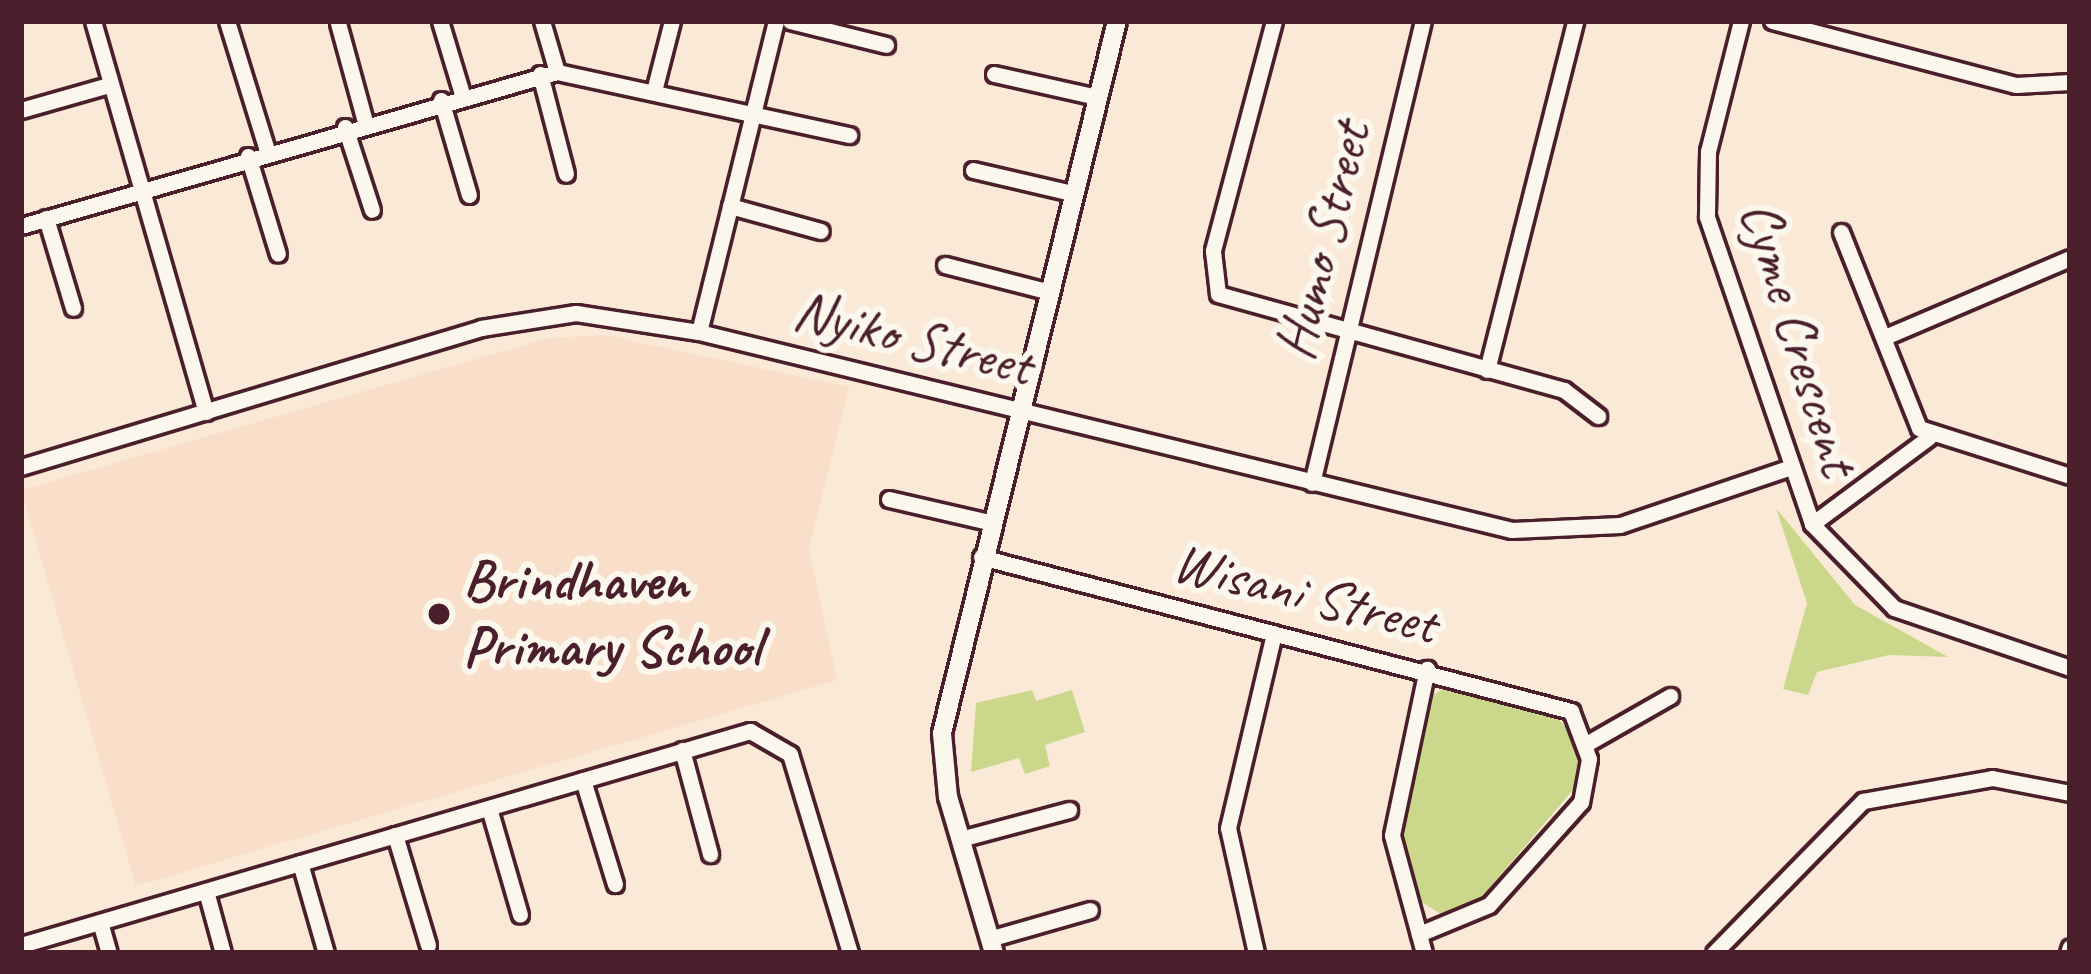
<!DOCTYPE html>
<html>
<head>
<meta charset="utf-8">
<style>
  body { margin:0 }
  #map { position:relative; width:2091px; height:974px; overflow:hidden; background:#fae9d7; font-family:Caveat,sans-serif }
  div>[style] { position:absolute }
  .built>* { inset:0; background:#f9dfc9 }
  .green>* { inset:0; background:#cbd78a }
  .roads { filter:drop-shadow(3px 0 #4a1f2b) drop-shadow(-3px 0 #4a1f2b) drop-shadow(0 3px #4a1f2b) drop-shadow(0 -3px #4a1f2b) }
  .minor>* { height:15px; margin:-7.5px; padding:0 7.5px; transform-origin:7.5px; border-radius:7.5px; background:#fbf7ec }
  .tertiary>* { height:18px; margin:-9px; padding:0 9px; transform-origin:9px; border-radius:9px; background:#fbf7ec }
  .dots>* { width:33px; height:33px; translate:-50% -50%; box-sizing:border-box; border:6px solid #fbf7ec; border-radius:50% }
  span { translate:-50% -50%; white-space:nowrap; text-align:center; line-height:1.15; -webkit-text-stroke:12px #fbf7ec; paint-order:stroke }
  .street-label { font-size:57px; color:#4a1f2b }
  .poi-label { font-size:57px; color:#4a1f2b; font-weight:700 }
  .left { translate:0 -50%; text-align:left }
  .frame { position:absolute; inset:0; border:24px solid #4a1f2b; pointer-events:none }
</style>
</head>
<body>
<div id="map">
  <div class="built">
    <div style="clip-path:polygon(605px 335px,849px 387px,809px 549px,837px 680px,136px 886px,21px 490px,549px 338px)"></div>
  </div>
  <div class="green">
    <div style="clip-path:polygon(1776px 508px,1855px 605px,1948px 657px,1889px 655px,1817px 672px,1808px 695px,1783px 689px,1807px 603px)"></div>
    <div style="clip-path:polygon(1456px 683px,1550px 711px,1574px 735px,1583px 778px,1481px 898px,1444px 916px,1415px 898px,1400px 824px,1428px 697px)"></div>
    <div style="clip-path:polygon(1032px 690px,1036px 701px,1072px 690px,1085px 732px,1045px 745px,1050px 766px,1025px 774px,1019px 758px,971px 772px,976px 703px)"></div>
  </div>
  <div class="roads">
    <div class="minor">
      <div style="left:93px;top:21px;width:407px;rotate:73.9deg"></div>
      <div style="left:227px;top:21px;width:135px;rotate:72.8deg"></div>
      <div style="left:440px;top:21px;width:76px;rotate:73.2deg"></div>
      <div style="left:542px;top:21px;width:53px;rotate:73.6deg"></div>
      <div style="left:790px;top:21px;width:99px;rotate:14deg"></div>
      <div style="left:1274px;top:21px;width:238px;rotate:104.9deg"></div>
      <div style="left:1213px;top:251px;width:43px;rotate:83.4deg"></div>
      <div style="left:1218px;top:294px;width:359px;rotate:15.5deg"></div>
      <div style="left:1564px;top:390px;width:43px;rotate:37.4deg"></div>
      <div style="left:1741px;top:21px;width:134px;rotate:104.2deg"></div>
      <div style="left:1708px;top:151px;width:66px;rotate:90.9deg"></div>
      <div style="left:1707px;top:217px;width:324px;rotate:71.1deg"></div>
      <div style="left:1812px;top:524px;width:117px;rotate:45.7deg"></div>
      <div style="left:1894px;top:608px;width:186px;rotate:18.8deg"></div>
      <div style="left:1772px;top:21px;width:252px;rotate:14.7deg"></div>
      <div style="left:2016px;top:85px;width:54px;rotate:-3.2deg"></div>
      <div style="left:338px;top:23px;width:103px;rotate:74.7deg"></div>
      <div style="left:540px;top:74px;width:103px;rotate:75.4deg"></div>
      <div style="left:994px;top:74px;width:106px;rotate:12.6deg"></div>
      <div style="left:655px;top:87px;width:68px;rotate:-75.6deg"></div>
      <div style="left:441px;top:100px;width:99px;rotate:73.6deg"></div>
      <div style="left:21px;top:110px;width:91px;rotate:-15.9deg"></div>
      <div style="left:345px;top:127px;width:87px;rotate:72deg"></div>
      <div style="left:248px;top:156px;width:102px;rotate:73deg"></div>
      <div style="left:973px;top:170px;width:102px;rotate:13.1deg"></div>
      <div style="left:730px;top:206px;width:94px;rotate:15.4deg"></div>
      <div style="left:46px;top:218px;width:94px;rotate:73.3deg"></div>
      <div style="left:21px;top:226px;width:558px;rotate:-16.03deg"></div>
      <div style="left:557px;top:72px;width:299px;rotate:12.2deg"></div>
      <div style="left:1841px;top:232px;width:211px;rotate:68.3deg"></div>
      <div style="left:1919px;top:428px;width:158px;rotate:17.6deg"></div>
      <div style="left:945px;top:265px;width:104px;rotate:14.4deg"></div>
      <div style="left:699px;top:332px;width:320px;rotate:-76.1deg"></div>
      <div style="left:1885px;top:337px;width:201px;rotate:-23.1deg"></div>
      <div style="left:1487px;top:370px;width:360px;rotate:-75.8deg"></div>
      <div style="left:21px;top:467px;width:481px;rotate:-16.8deg"></div>
      <div style="left:481px;top:328px;width:96px;rotate:-9deg"></div>
      <div style="left:576px;top:313px;width:124px;rotate:8.8deg"></div>
      <div style="left:699px;top:332px;width:837px;rotate:13.69deg"></div>
      <div style="left:1512px;top:530px;width:108px;rotate:-2.7deg"></div>
      <div style="left:1620px;top:525px;width:174px;rotate:-18.7deg"></div>
      <div style="left:1312px;top:483px;width:475px;rotate:-76.5deg"></div>
      <div style="left:889px;top:499px;width:103px;rotate:13deg"></div>
      <div style="left:1812px;top:524px;width:146px;rotate:-36.6deg"></div>
      <div style="left:981px;top:557px;width:610px;rotate:14.63deg"></div>
      <div style="left:1571px;top:711px;width:51px;rotate:69.4deg"></div>
      <div style="left:1589px;top:759px;width:44px;rotate:100.5deg"></div>
      <div style="left:1581px;top:802px;width:138px;rotate:131.8deg"></div>
      <div style="left:1489px;top:905px;width:76px;rotate:157.5deg"></div>
      <div style="left:1586px;top:744px;width:97px;rotate:-29.7deg"></div>
      <div style="left:682px;top:750px;width:108px;rotate:74.9deg"></div>
      <div style="left:583px;top:780px;width:109px;rotate:72.9deg"></div>
      <div style="left:489px;top:808px;width:111px;rotate:73.8deg"></div>
      <div style="left:395px;top:835px;width:115px;rotate:73.3deg"></div>
      <div style="left:960px;top:839px;width:113px;rotate:-14.9deg"></div>
      <div style="left:300px;top:863px;width:94px;rotate:73.9deg"></div>
      <div style="left:206px;top:891px;width:64px;rotate:74.7deg"></div>
      <div style="left:100px;top:922px;width:32px;rotate:74deg"></div>
      <div style="left:989px;top:939px;width:105px;rotate:-16deg"></div>
      <div style="left:21px;top:945px;width:760px;rotate:-16.36deg"></div>
      <div style="left:750px;top:731px;width:46px;rotate:29.9deg"></div>
      <div style="left:790px;top:754px;width:208px;rotate:73.2deg"></div>
      <div style="left:1256px;top:953px;width:128px;rotate:-102.6deg"></div>
      <div style="left:1228px;top:828px;width:200px;rotate:-76.7deg"></div>
      <div style="left:1424px;top:953px;width:122px;rotate:-105.2deg"></div>
      <div style="left:1392px;top:835px;width:170px;rotate:-78.1deg"></div>
      <div style="left:1714px;top:953px;width:213px;rotate:-45.6deg"></div>
      <div style="left:1863px;top:801px;width:131px;rotate:-10.1deg"></div>
      <div style="left:1992px;top:778px;width:79px;rotate:10.9deg"></div>
      <div style="left:2068px;top:953px;width:6px;rotate:-72deg"></div>
    </div>
    <div class="tertiary">
      <div style="left:994px;top:953px;width:163px;rotate:-106.4deg"></div>
      <div style="left:948px;top:797px;width:64px;rotate:-95.4deg"></div>
      <div style="left:942px;top:733px;width:733px;rotate:-76.19deg"></div>
    </div>
  </div>
  <div class="dots">
    <div style="left:439px;top:614px;background:#4a1f2b"></div>
  </div>
  <div class="street-label">
    <span style="left:1323px;top:241px;rotate:-76deg">Humo Street</span>
    <span style="left:913px;top:338px;rotate:14deg">Nyiko Street</span>
    <span style="left:1799px;top:338px;rotate:73deg">Cyme Crescent</span>
    <span style="left:1305px;top:593px;rotate:14deg">Wisani Street</span>
  </div>
  <div class="poi-label">
    <span class="left" style="left:463px;top:614px">Brindhaven<br>Primary School</span>
  </div>
  <div class="frame"></div>
</div>
</body>
</html>
